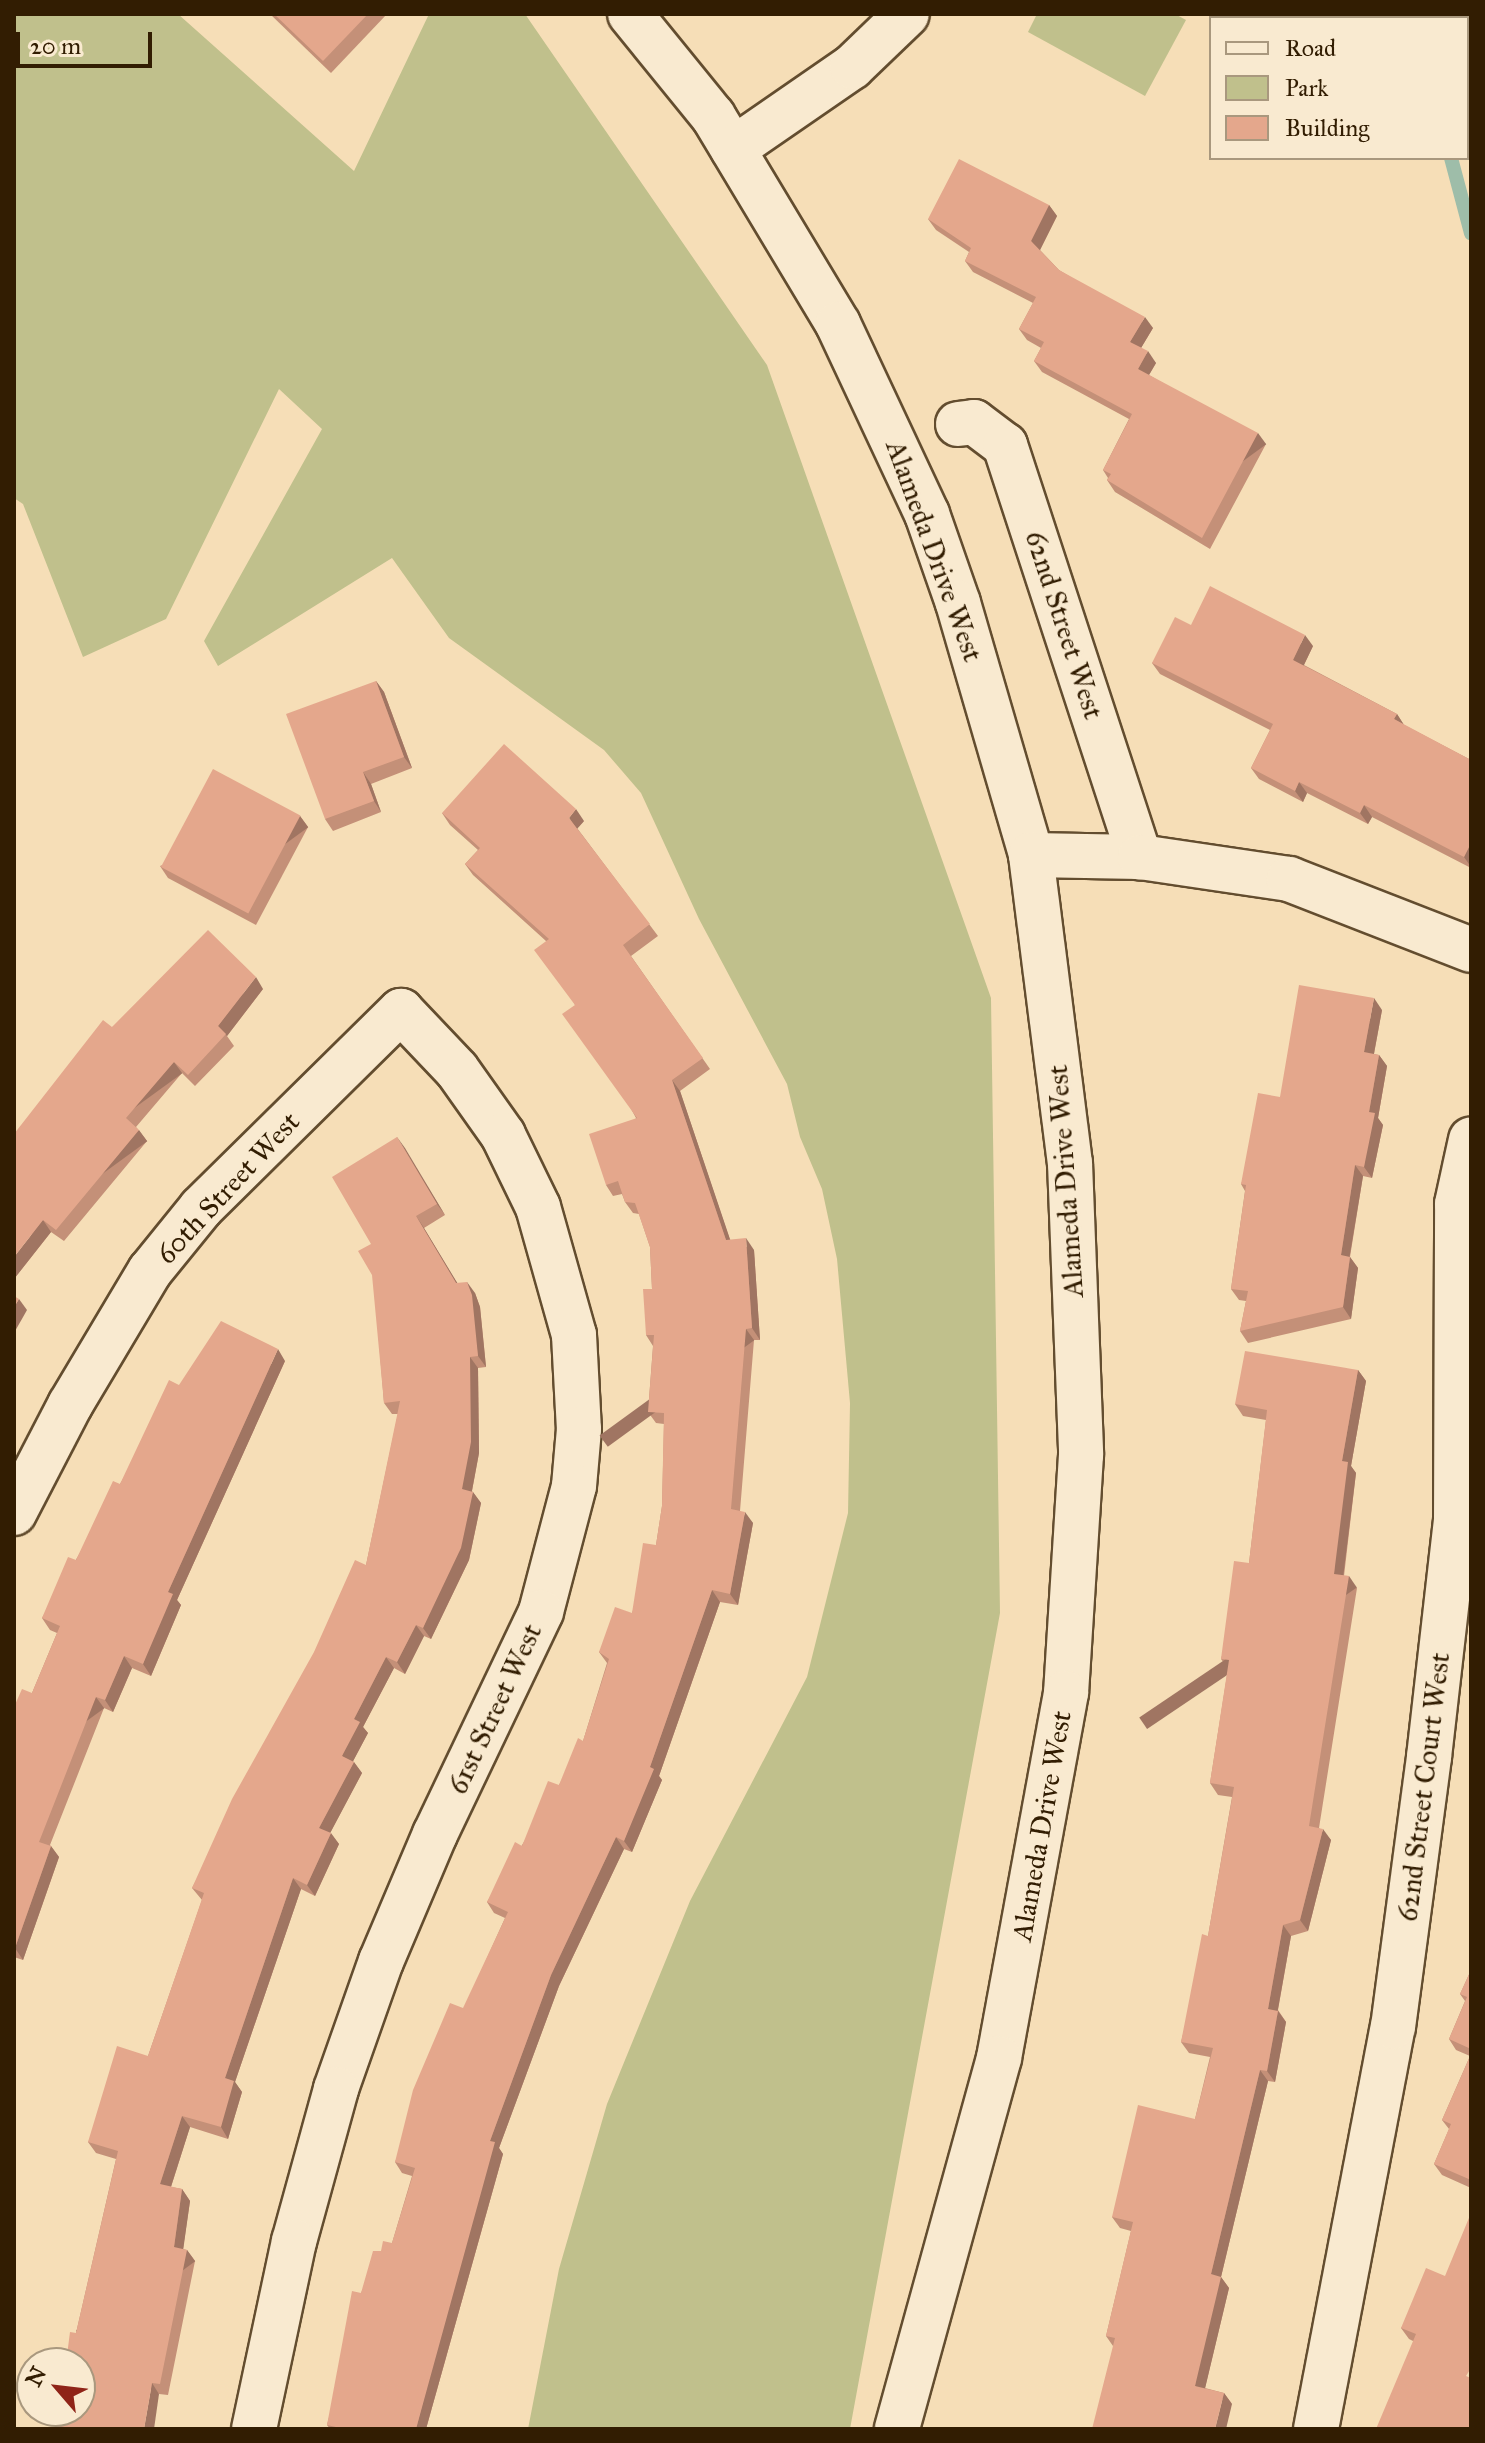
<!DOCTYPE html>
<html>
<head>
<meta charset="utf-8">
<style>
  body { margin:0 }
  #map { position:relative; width:1485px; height:2443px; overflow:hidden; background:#f6deb7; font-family:"IM FELL Great Primer",serif }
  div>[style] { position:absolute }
  .green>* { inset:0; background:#c0c08c }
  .stream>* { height:14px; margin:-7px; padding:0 7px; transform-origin:7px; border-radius:7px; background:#9ebda9 }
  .roads { filter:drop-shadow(2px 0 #634d2f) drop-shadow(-2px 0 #634d2f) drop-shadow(0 2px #634d2f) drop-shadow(0 -2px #634d2f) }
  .minor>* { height:44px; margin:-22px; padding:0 22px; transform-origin:22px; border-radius:22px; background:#f9ead0 }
  .wall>* { inset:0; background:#c49078 }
  .shaded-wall>* { inset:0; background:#a07562; transform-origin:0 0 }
  .building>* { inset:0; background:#e4a78c; transform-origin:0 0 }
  span { translate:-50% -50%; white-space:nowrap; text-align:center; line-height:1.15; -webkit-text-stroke:6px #f9ead0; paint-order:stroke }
  .street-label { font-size:28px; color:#321d02 }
  .frame { position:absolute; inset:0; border:16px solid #321d02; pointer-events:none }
  .legend { position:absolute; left:1209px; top:16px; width:260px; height:144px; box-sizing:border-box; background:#f9ead0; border:2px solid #a9987e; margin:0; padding:10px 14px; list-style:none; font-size:24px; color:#321d02 }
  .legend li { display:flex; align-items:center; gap:16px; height:40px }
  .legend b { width:40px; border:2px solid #a9987e }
  .north { position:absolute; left:16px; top:2347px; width:80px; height:80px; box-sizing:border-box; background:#f9ead0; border:2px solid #a9987e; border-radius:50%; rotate:298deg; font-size:22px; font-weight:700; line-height:32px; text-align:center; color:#321d02 }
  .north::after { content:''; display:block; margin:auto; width:28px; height:36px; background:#8f2418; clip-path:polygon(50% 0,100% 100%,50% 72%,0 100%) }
  .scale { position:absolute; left:16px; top:32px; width:136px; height:36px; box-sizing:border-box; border:4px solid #321d02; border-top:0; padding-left:10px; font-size:24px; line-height:28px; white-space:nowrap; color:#321d02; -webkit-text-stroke:6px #f9ead0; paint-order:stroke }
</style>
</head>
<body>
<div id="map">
  <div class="green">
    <div style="clip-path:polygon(14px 14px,178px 14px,354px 171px,429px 14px,525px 14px,767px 365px,991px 998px,1000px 1613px,850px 2429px,528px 2429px,559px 2269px,607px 2104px,690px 1901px,807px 1677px,848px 1513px,850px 1403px,837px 1259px,822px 1189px,800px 1137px,787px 1084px,699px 919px,641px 793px,604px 750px,449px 638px,392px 558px,218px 666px,204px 641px,322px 429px,279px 389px,166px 619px,83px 657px,23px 504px,14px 498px)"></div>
    <div style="clip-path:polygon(1037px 14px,1175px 14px,1186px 20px,1145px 96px,1028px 32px)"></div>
  </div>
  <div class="stream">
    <div style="left:1425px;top:14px;width:4px;rotate:90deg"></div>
    <div style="left:1451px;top:158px;width:78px;rotate:75.1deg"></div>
  </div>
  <div class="roads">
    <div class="minor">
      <div style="left:630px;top:14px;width:132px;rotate:50.9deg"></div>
      <div style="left:713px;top:116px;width:243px;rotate:59deg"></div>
      <div style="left:838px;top:324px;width:210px;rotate:64.9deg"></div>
      <div style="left:927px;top:514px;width:94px;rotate:70.8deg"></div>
      <div style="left:958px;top:603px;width:262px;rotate:73.8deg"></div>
      <div style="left:1031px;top:855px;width:310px;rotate:82.8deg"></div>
      <div style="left:1070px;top:1163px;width:292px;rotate:87.8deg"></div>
      <div style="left:1081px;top:1455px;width:238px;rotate:93.6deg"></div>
      <div style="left:1066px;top:1693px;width:371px;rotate:100.4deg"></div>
      <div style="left:999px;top:2058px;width:385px;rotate:105.4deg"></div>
      <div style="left:733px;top:149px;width:145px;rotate:-34.6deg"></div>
      <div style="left:852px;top:67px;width:76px;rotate:-43.9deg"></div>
      <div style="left:958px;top:424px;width:16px;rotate:-7deg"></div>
      <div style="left:974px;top:422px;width:39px;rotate:37deg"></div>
      <div style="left:1005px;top:445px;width:434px;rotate:71.9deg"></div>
      <div style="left:1031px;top:855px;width:109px;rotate:1.1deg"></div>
      <div style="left:1140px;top:857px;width:151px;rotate:8.4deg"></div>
      <div style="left:1289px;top:879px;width:195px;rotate:21.3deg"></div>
      <div style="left:14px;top:1513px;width:122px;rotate:-62.6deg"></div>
      <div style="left:70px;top:1405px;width:156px;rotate:-59.2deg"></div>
      <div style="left:150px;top:1271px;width:81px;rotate:-51deg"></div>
      <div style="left:201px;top:1208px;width:281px;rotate:-44.6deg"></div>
      <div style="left:401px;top:1011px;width:81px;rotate:46.5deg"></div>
      <div style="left:457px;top:1070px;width:80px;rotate:54.7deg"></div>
      <div style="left:503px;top:1135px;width:80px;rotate:64.1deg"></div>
      <div style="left:538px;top:1207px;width:133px;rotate:74.3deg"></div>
      <div style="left:574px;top:1335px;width:94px;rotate:87deg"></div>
      <div style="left:579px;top:1429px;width:57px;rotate:95deg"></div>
      <div style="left:574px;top:1486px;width:130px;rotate:104.7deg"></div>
      <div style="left:541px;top:1612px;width:246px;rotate:115.5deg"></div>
      <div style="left:435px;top:1834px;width:138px;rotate:113deg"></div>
      <div style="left:381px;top:1961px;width:136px;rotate:109.4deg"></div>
      <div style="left:336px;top:2089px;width:158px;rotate:105.4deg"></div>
      <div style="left:294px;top:2241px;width:192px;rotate:102deg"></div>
      <div style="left:1316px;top:2429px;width:409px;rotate:-79.2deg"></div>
      <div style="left:1393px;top:2027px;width:272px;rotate:-82.4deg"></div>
      <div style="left:1429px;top:1757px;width:238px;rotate:-83.5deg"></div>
      <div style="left:1456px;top:1521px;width:317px;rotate:-89.8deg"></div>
      <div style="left:1457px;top:1204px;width:66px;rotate:-77.7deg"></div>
    </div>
  </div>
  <div class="wall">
    <div style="clip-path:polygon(270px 14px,387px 14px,331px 73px)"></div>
    <div style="clip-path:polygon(1049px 205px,1057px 216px,1040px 250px,1059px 270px,1153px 328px,1141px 348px,1156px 363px,1149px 375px,1266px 444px,1210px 549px,1115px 492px,1107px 480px,1108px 478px,1103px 470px,1129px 419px,1042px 372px,1034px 361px,1041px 348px,1027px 340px,1019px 329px,1033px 303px,973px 272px,965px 261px,969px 252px,936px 230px,928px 219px)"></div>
    <div style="clip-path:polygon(1191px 625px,1313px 646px,1304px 665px,1397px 714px,1404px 725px,1471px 760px,1471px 868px,1372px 817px,1368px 824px,1307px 793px,1303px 802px,1259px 779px,1251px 768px,1270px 730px,1160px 674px,1152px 663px)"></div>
    <div style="clip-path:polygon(376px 681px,384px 692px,412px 768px,371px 784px,381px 812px,333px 831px,325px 819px)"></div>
    <div style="clip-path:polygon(442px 813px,584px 821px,577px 828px,658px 936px,631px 956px,710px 1069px,680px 1091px,730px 1240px,754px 1250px,760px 1340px,754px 1340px,740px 1511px,753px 1523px,738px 1605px,720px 1602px,659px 1776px,662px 1780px,632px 1852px,624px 1849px,559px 1986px,499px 2148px,503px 2154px,426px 2429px,330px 2429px,327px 2425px,361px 2293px,381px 2251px,392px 2243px,412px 2176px,402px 2173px,395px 2162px,505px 1918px,494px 1913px,487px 1902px,559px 1785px,583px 1741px,607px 1663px,599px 1652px,632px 1613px,656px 1545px,662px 1506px,664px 1424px,656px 1423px,648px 1412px,653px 1346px,646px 1335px,652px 1289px,650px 1247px,639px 1214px,633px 1213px,625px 1202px,622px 1194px,613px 1196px,606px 1185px,636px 1118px,575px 1005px,546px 941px,473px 875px,465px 864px,478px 850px,450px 825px)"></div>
    <div style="clip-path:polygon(300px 816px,308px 827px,256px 925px,168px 878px,160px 866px)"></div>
    <div style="clip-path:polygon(263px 989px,227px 1036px,234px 1046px,195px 1086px,182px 1073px,136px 1127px,147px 1141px,64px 1241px,51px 1232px,14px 1279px,112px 1027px)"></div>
    <div style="clip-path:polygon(1382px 1010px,1374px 1054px,1379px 1055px,1387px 1066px,1378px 1118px,1383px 1125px,1372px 1178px,1363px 1176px,1350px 1257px,1358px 1268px,1351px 1319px,1248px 1343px,1240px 1331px,1246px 1301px,1239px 1300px,1231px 1289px,1245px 1191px,1241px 1184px,1280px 1097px)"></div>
    <div style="clip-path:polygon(397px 1137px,445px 1215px,424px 1228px,457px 1283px,475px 1293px,480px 1307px,486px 1367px,478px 1368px,479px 1453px,472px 1491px,481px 1503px,469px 1560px,431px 1639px,424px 1636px,405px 1674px,394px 1668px,363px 1727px,368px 1733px,353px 1761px,362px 1773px,330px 1833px,339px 1844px,315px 1896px,301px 1889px,235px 2082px,242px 2092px,228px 2139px,190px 2127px,171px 2187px,182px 2189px,190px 2201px,183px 2249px,187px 2250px,195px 2261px,168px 2395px,159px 2394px,76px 2333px,116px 2159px,96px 2153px,88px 2142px,148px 2056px,202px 1900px,192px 1888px,366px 1565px,398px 1414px,392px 1414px,384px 1403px,371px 1244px)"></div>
    <div style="clip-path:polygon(285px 1361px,177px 1600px,181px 1605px,151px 1676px,132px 1668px,113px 1712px,104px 1708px,50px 1845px,59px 1857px,23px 1960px,14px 1957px,14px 1707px,32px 1693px,57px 1633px,50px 1630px,42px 1618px,120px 1484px,179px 1385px)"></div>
    <div style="clip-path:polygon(1358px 1370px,1366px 1381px,1351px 1466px,1356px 1473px,1344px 1576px,1357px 1588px,1319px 1828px,1331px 1840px,1308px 1931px,1291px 1936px,1278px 2010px,1286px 2022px,1275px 2082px,1268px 2081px,1221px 2277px,1229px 2288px,1205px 2388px,1224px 2393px,1232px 2404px,1113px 2346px,1106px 2336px,1131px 2231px,1120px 2228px,1112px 2217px,1195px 2119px,1210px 2057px,1189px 2053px,1181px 2042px,1208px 1936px,1232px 1797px,1218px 1795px,1210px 1783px,1228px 1669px,1221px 1659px,1249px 1563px,1266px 1420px,1243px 1416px,1235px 1404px)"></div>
    <div style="clip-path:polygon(1471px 1970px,1471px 2188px,1442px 2175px,1434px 2164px,1449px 2129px,1442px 2120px,1470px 2056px,1456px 2050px,1449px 2039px,1465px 2001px,1460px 1994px)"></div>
    <div style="clip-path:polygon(1445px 2276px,1471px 2429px,1413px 2341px,1409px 2339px,1401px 2328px)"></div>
  </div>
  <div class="shaded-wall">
    <div style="clip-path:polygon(1049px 205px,1057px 216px,1039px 252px,1031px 241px)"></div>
    <div style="clip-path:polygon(1145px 317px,1153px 328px,1138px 353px,1130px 342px)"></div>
    <div style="clip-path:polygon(1148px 351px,1156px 363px,1146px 380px,1138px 369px)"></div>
    <div style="left:1258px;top:433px;width:14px;height:119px;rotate:54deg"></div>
    <div style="clip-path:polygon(1305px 635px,1313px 646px,1301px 671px,1293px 660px)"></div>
    <div style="clip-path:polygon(376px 681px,384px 692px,412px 768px,404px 757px)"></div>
    <div style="clip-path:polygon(1397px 714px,1404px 725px,1394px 719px)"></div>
    <div style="clip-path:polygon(363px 772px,371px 784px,381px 812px,374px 801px)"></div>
    <div style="clip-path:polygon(1299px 782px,1307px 793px,1303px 802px,1295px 791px)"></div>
    <div style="clip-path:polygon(1364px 805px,1372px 817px,1368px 824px,1360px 813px)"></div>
    <div style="clip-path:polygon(576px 809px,584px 821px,577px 829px,569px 818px)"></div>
    <div style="left:300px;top:816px;width:14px;height:111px;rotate:54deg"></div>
    <div style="clip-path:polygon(1471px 843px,1471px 867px,1464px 857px)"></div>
    <div style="clip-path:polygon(256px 977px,263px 989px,227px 1036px,218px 1026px)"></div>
    <div style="clip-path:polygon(1374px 998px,1382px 1010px,1372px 1064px,1364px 1052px)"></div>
    <div style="clip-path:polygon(1379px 1055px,1387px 1066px,1378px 1118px,1383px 1125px,1372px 1178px,1364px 1167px,1369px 1112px)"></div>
    <div style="left:174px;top:1062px;width:14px;height:74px;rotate:54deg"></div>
    <div style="clip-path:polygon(672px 1080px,680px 1091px,734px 1251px,726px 1240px)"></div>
    <div style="left:139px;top:1130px;width:14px;height:130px;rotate:54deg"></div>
    <div style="clip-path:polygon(397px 1137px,405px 1148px,445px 1215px,437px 1204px)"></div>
    <div style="clip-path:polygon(1355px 1165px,1363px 1176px,1348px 1266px,1341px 1255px)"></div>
    <div style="clip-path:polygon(416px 1216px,424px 1228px,464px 1294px,456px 1283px)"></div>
    <div style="clip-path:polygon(43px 1220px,51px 1232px,14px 1279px,14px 1257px)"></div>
    <div style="clip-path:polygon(746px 1238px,754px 1250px,760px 1340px,752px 1328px)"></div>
    <div style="clip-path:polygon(1350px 1257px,1358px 1268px,1351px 1319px,1343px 1307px)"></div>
    <div style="clip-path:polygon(467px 1282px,475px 1293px,480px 1307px,486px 1367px,478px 1356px)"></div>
    <div style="clip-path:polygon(19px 1299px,27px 1310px,14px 1333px,14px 1307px)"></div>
    <div style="left:746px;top:1329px;width:14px;height:181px;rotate:54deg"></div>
    <div style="clip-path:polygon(278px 1349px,285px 1361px,177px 1600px,181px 1605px,151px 1676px,143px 1664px,168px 1592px)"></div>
    <div style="clip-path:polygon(470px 1357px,478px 1368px,479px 1453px,470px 1501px,462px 1489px)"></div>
    <div style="clip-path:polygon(1358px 1370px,1366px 1381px,1351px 1466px,1356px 1473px,1342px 1586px,1334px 1574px,1342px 1461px)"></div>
    <div style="clip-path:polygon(473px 1492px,481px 1503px,469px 1560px,431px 1639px,423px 1628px)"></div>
    <div style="clip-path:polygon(745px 1512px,753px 1523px,738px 1605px,730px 1594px)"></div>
    <div style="left:1349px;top:1576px;width:14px;height:253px;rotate:56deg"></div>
    <div style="clip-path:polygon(712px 1590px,720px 1602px,659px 1776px,662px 1780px,632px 1852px,624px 1841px)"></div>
    <div style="clip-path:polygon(416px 1625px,424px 1636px,405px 1674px,397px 1662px)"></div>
    <div style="clip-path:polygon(124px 1656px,132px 1668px,113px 1712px,105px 1700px)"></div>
    <div style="clip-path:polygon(386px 1657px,394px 1668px,363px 1727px,368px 1733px,350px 1767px,342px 1756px,354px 1719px)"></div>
    <div style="left:96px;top:1697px;width:14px;height:156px;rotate:54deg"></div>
    <div style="clip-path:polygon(354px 1762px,362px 1773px,327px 1839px,319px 1828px)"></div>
    <div style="clip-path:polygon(1323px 1829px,1331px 1840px,1308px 1931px,1300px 1920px)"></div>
    <div style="clip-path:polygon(331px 1833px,339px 1844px,315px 1896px,307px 1885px)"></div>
    <div style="clip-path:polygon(616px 1837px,624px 1849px,559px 1986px,499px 2148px,503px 2154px,426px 2429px,416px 2429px,490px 2141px,551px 1975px)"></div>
    <div style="clip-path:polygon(51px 1846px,59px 1857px,23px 1960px,15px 1948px)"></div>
    <div style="clip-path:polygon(293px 1878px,301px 1889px,235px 2082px,242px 2092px,228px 2139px,221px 2127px,225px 2078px)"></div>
    <div style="clip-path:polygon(1283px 1925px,1291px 1936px,1276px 2020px,1268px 2009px)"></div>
    <div style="clip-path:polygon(1278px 2011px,1286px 2022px,1275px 2082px,1267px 2071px)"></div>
    <div style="clip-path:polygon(1260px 2070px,1268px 2081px,1221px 2277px,1229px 2288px,1203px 2397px,1195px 2386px,1211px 2274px)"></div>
    <div style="clip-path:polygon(182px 2116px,190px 2127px,168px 2196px,160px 2184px)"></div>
    <div style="clip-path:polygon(182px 2189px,190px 2201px,182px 2258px,174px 2247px)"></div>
    <div style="left:187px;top:2250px;width:14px;height:137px;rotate:54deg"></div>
    <div style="clip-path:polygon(152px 2383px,159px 2394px,154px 2429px,144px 2429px)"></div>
    <div style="clip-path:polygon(1224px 2393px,1232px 2404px,1226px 2429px,1215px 2429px)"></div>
  </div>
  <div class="building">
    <div style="clip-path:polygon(274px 14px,368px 14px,323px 61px)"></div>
    <div style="clip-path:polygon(959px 159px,1049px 205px,1031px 241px,1059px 270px,1145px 317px,1130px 342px,1148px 351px,1138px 369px,1258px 433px,1202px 538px,1107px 480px,1111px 474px,1103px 470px,1132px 414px,1034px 361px,1044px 342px,1019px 329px,1036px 297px,965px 261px,971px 248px,928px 219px)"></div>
    <div style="clip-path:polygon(1210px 586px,1305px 635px,1293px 660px,1397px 714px,1394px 719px,1471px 760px,1471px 843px,1464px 857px,1364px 805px,1360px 813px,1299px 782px,1295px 791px,1251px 768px,1273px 724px,1152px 663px,1175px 617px,1191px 625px)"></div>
    <div style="clip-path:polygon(376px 681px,404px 757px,363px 772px,374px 801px,325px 819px,286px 714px)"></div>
    <div style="clip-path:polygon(504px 744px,576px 809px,569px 818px,650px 924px,623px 945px,703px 1058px,672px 1080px,726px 1240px,746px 1238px,752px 1328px,746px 1329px,731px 1509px,745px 1512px,730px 1594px,712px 1590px,650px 1767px,654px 1769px,624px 1841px,616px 1837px,551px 1975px,490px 2141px,495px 2142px,416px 2429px,345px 2429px,327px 2425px,352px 2291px,361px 2293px,373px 2251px,381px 2251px,383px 2241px,392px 2243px,415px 2168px,395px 2162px,413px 2090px,450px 2003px,463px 2008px,508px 1912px,487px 1902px,515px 1842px,522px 1846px,548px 1781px,559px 1785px,578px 1738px,583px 1741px,609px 1659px,599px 1652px,615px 1607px,632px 1613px,643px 1543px,656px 1545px,662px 1506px,664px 1413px,648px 1412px,654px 1335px,646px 1335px,643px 1289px,652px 1289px,650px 1247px,635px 1203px,625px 1202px,618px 1181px,606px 1185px,589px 1134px,637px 1118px,562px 1014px,575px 1005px,534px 950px,549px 939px,465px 864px,480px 848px,442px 813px)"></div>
    <div style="left:213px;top:769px;width:99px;height:111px;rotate:28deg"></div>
    <div style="clip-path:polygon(208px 930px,256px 977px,218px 1026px,226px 1034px,188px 1075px,174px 1062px,126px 1118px,139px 1130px,56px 1230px,43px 1220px,14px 1257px,14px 1134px,103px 1020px,112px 1027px)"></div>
    <div style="clip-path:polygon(1299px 985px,1374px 998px,1364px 1052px,1379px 1055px,1369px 1112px,1375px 1113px,1364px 1167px,1355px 1165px,1341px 1255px,1350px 1257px,1343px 1307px,1240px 1331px,1248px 1291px,1231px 1289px,1246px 1185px,1241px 1184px,1258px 1093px,1280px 1097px)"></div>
    <div style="clip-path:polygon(397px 1137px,437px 1204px,416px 1216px,456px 1283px,467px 1282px,472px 1295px,478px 1356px,470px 1357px,471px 1442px,462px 1489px,473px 1492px,461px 1548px,423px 1628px,416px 1625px,397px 1662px,386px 1657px,354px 1719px,360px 1722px,342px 1756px,354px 1762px,319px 1828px,331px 1833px,307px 1885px,293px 1878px,225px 2078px,234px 2081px,221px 2127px,182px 2116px,160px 2184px,182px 2189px,174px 2247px,187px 2250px,160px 2384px,152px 2383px,144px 2429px,55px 2429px,59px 2411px,80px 2411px,80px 2363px,66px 2363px,70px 2332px,76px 2333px,118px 2151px,88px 2142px,117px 2046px,148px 2056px,204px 1893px,192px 1888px,232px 1799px,314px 1652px,355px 1560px,366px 1565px,400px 1401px,384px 1403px,372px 1275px,358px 1251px,371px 1244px,332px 1177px)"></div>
    <div style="clip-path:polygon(14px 1296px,19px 1299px,14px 1307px)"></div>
    <div style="clip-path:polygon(221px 1321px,278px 1349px,168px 1592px,173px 1594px,143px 1664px,124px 1656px,105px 1700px,96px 1697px,39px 1842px,51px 1846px,15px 1948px,14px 1948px,14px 1707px,22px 1689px,32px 1693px,60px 1626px,42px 1618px,68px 1557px,76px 1560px,113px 1481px,120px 1484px,169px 1380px,179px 1385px)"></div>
    <div style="clip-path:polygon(1245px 1351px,1358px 1370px,1342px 1461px,1348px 1462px,1334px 1574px,1349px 1576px,1309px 1826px,1323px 1829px,1300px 1920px,1283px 1925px,1268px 2009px,1278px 2011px,1267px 2071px,1260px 2070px,1211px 2274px,1221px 2277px,1195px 2386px,1224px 2393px,1215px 2429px,1092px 2429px,1115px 2338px,1106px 2336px,1133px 2222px,1112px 2217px,1138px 2105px,1195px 2119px,1213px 2048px,1181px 2042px,1202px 1934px,1208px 1936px,1234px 1787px,1210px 1783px,1229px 1660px,1221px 1659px,1234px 1561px,1249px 1563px,1267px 1410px,1235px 1404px)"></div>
    <div style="clip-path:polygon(1471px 1970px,1471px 2049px,1449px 2039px,1467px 1997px,1460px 1994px)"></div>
    <div style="clip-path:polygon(1471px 2054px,1471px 2180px,1434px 2164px,1451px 2124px,1442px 2120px)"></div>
    <div style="clip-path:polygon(1471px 2213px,1471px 2368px,1466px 2376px,1471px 2378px,1471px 2429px,1376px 2429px,1416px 2334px,1401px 2328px,1426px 2268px,1445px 2276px)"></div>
  </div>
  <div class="street-label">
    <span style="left:934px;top:551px;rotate:70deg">Alameda Drive West</span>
    <span style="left:1064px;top:625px;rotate:72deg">62nd Street West</span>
    <span style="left:1066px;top:1181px;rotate:-94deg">Alameda Drive West</span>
    <span style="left:228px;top:1188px;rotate:-47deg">60th Street West</span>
    <span style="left:495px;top:1709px;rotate:-65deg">61st Street West</span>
    <span style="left:1424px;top:1787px;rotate:-83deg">62nd Street Court West</span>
    <span style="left:1042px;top:1826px;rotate:-80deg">Alameda Drive West</span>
  </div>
  <div class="frame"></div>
  <ul class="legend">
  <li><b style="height:10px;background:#f9ead0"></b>Road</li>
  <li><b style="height:22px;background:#c0c08c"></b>Park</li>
  <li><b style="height:22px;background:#e4a78c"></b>Building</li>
  </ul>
  <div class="north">N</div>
  <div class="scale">20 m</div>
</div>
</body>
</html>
